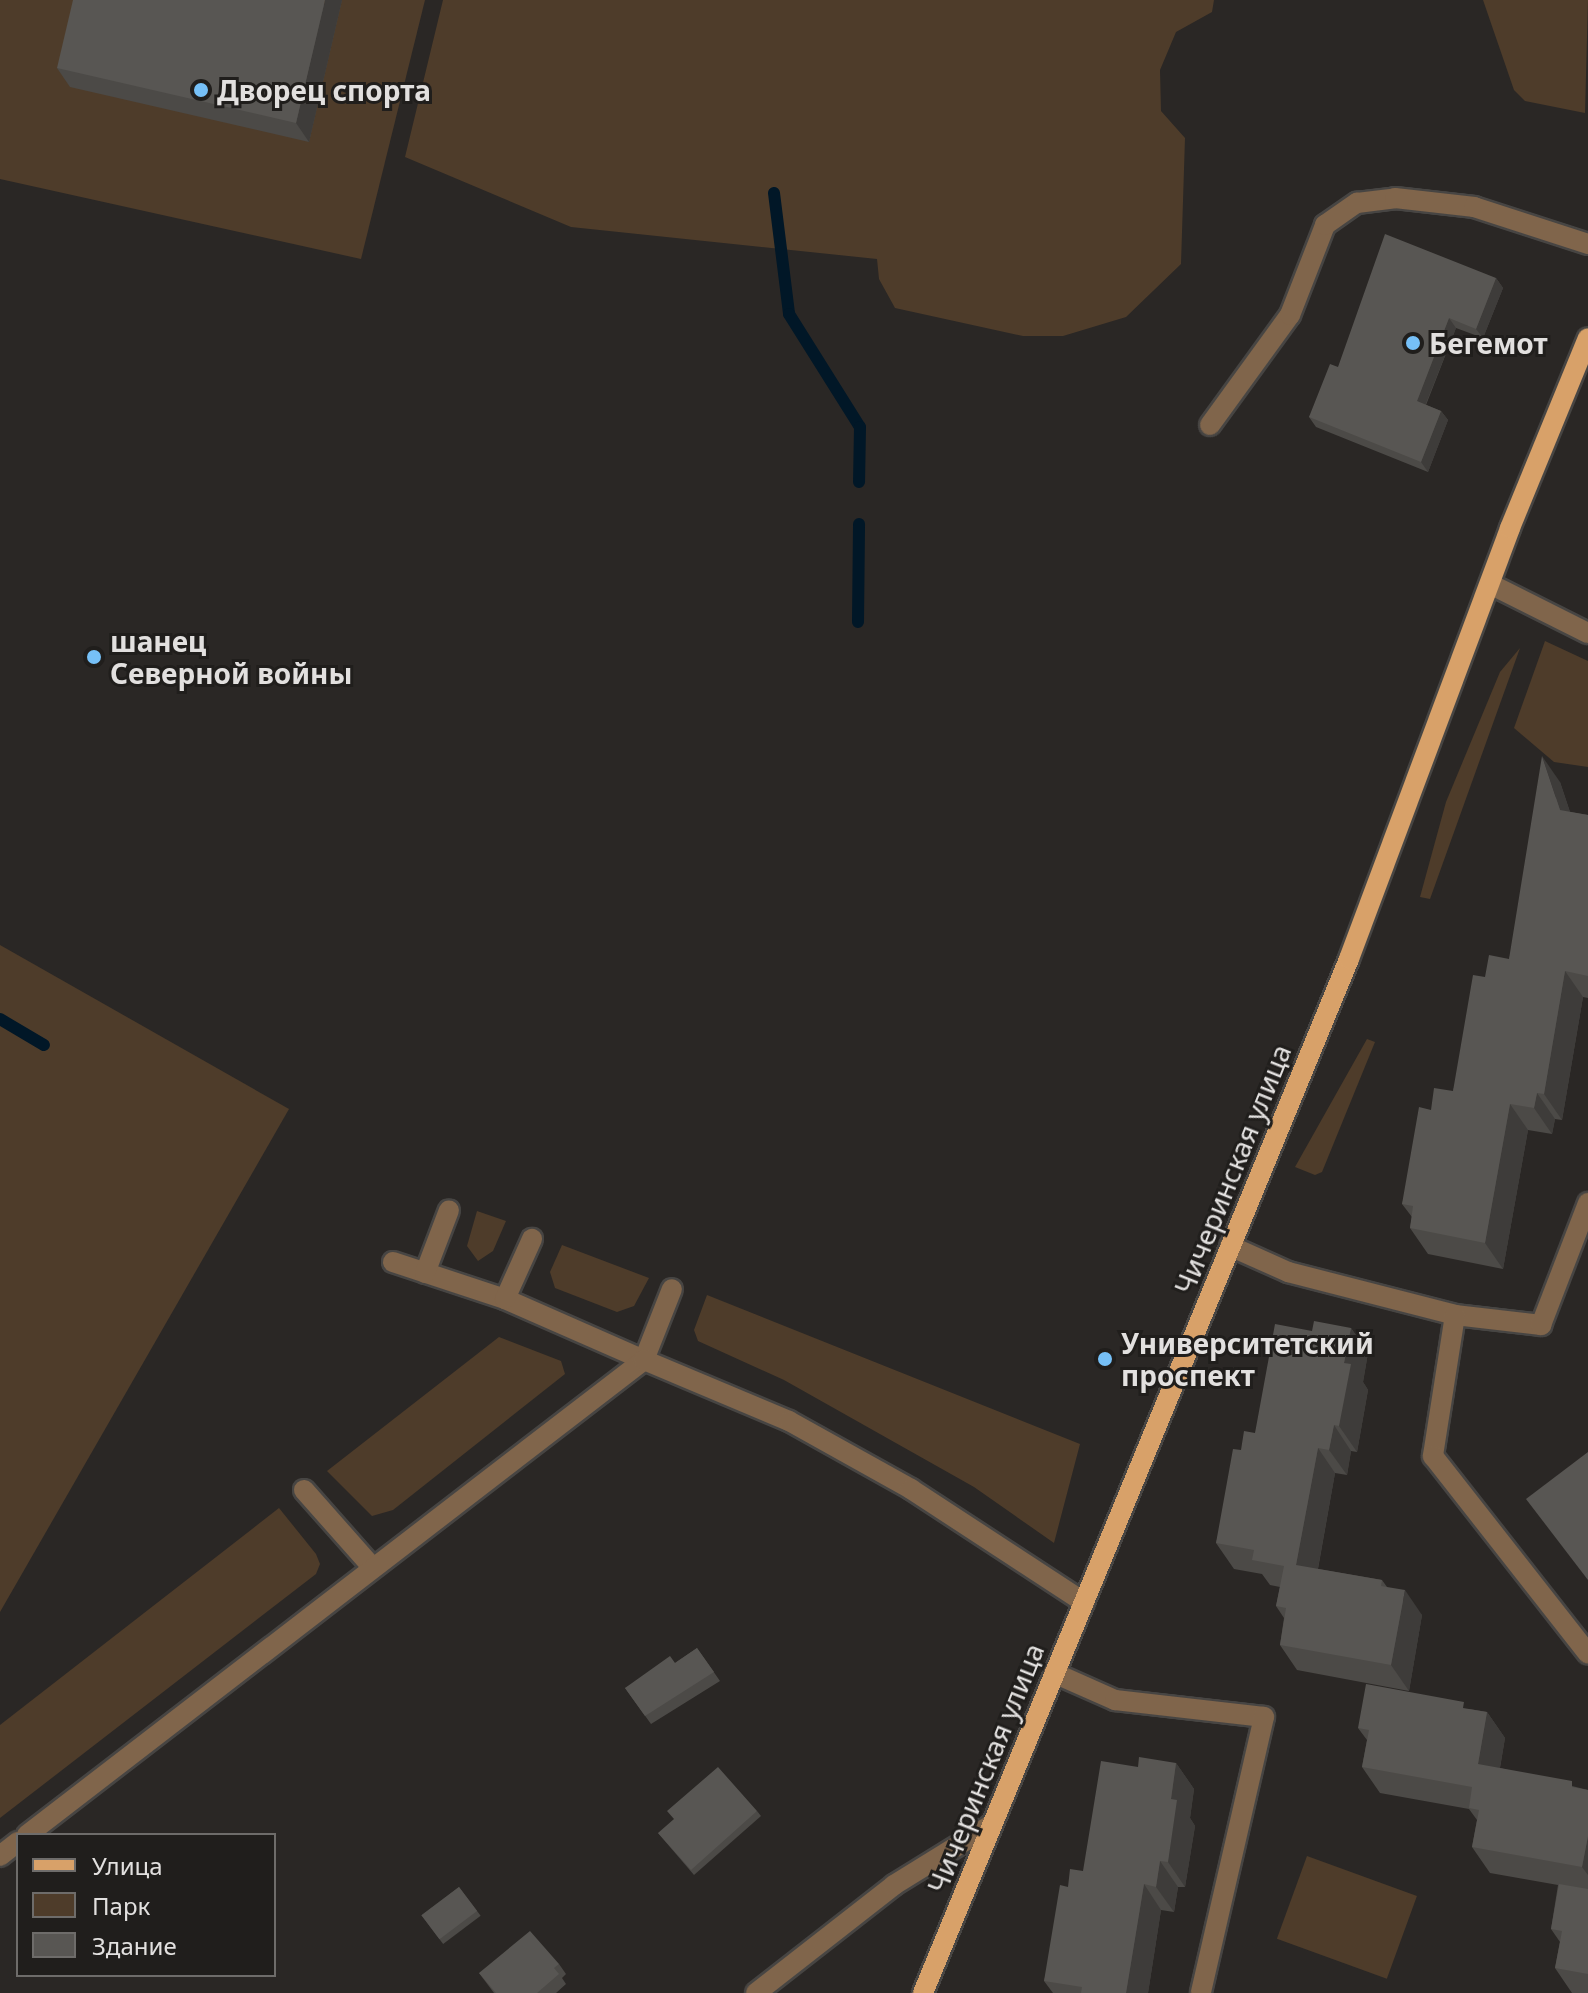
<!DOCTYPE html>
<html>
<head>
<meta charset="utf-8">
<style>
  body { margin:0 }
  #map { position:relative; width:1588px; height:1993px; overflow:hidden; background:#2a2725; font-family:"Noto Sans",sans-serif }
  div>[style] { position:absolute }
  .green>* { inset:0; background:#4e3c2a; transform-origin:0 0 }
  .stream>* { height:12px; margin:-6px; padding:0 6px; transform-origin:6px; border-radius:6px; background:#011727 }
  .roads { filter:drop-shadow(2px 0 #474543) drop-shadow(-2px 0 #474543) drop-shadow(0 2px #474543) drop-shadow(0 -2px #474543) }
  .minor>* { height:20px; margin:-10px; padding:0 10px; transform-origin:10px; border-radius:10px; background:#80654b }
  .major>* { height:20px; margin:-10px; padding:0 10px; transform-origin:10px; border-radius:10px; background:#d8a169 }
  .wall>* { inset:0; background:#4c4a47; transform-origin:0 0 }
  .shaded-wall>* { inset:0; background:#3e3c3a }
  .building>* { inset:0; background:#585653; transform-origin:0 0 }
  .dots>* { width:22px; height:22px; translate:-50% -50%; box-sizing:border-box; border:4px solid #201e1c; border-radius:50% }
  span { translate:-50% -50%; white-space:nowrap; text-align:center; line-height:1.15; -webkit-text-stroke:6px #201e1c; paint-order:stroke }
  .poi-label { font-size:28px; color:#e2e0df; font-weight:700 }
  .left { translate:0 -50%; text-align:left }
  .street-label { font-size:28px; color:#e2e0df }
  .legend { position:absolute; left:16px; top:1833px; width:260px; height:144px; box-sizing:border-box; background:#201e1c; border:2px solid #6e6c6a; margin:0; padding:10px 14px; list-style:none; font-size:24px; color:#e2e0df }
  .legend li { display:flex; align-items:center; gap:16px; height:40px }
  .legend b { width:40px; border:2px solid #6e6c6a }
</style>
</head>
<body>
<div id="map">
  <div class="green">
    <div style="clip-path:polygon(0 0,425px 0,361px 259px,0 179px)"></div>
    <div style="clip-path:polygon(443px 0,1214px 0,1212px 12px,1176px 32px,1160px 70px,1161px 111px,1185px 138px,1181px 264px,1126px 317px,1063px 336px,1023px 336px,895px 308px,879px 279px,877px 259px,571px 227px,405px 157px)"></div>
    <div style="clip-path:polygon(1483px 0,1588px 0,1585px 113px,1525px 101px,1514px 90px)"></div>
    <div style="clip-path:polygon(1545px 641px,1588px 661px,1588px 767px,1554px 762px,1514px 728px)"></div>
    <div style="clip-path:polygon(1520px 648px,1430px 899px,1420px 897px,1446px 802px,1500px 672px)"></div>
    <div style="clip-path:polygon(0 945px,289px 1109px,0 1612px)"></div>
    <div style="clip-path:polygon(1367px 1039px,1375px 1042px,1322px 1172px,1315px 1175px,1295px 1167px)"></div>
    <div style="clip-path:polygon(477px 1211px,506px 1221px,493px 1251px,478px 1261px,467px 1246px)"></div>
    <div style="clip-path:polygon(562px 1245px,649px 1278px,634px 1306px,617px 1312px,555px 1288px,550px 1272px)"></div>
    <div style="clip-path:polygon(707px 1295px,1080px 1444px,1054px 1543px,974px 1487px,784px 1380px,698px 1341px,694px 1330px)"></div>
    <div style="clip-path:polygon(499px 1337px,561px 1361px,565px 1374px,393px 1510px,372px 1516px,327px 1471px)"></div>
    <div style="clip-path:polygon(279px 1508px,316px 1554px,320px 1564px,316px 1574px,0 1818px,0 1725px)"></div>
    <div style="left:1307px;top:1856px;width:117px;height:88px;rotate:20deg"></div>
  </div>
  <div class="stream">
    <div style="left:774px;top:193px;width:122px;rotate:82.9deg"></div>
    <div style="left:789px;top:314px;width:133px;rotate:57.9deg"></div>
    <div style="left:860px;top:427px;width:55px;rotate:91deg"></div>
    <div style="left:858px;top:622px;width:98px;rotate:-89.4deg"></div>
    <div style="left:0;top:1019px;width:51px;rotate:30.6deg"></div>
  </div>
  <div class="roads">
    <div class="minor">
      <div style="left:1210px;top:425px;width:136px;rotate:-54deg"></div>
      <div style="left:1290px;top:315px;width:97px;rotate:-68.7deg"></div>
      <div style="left:1325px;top:225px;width:39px;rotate:-35deg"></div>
      <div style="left:1357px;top:203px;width:38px;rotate:-7deg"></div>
      <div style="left:1395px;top:198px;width:80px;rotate:6.5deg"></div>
      <div style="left:1474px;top:207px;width:120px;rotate:18deg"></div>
      <div style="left:1490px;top:584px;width:110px;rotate:26.6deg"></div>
      <div style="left:1230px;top:1246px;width:64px;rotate:24.1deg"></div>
      <div style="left:1288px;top:1272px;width:172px;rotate:14.4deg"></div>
      <div style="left:1455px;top:1315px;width:87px;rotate:6.6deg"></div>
      <div style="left:1541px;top:1325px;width:131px;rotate:-68.9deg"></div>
      <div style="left:393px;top:1262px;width:118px;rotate:18.3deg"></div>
      <div style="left:505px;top:1299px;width:152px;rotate:23.7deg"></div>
      <div style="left:644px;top:1360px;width:76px;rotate:-68.5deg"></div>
      <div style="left:425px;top:1273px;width:67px;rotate:-69.1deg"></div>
      <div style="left:505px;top:1299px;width:66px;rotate:-65.8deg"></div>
      <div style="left:1455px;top:1315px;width:143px;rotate:98.9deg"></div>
      <div style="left:1433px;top:1456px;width:251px;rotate:51.9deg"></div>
      <div style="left:304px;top:1490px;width:104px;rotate:48.5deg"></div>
      <div style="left:1054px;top:1673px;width:67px;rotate:23.9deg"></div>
      <div style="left:1115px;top:1700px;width:150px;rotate:6.5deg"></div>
      <div style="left:1264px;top:1717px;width:283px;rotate:102.9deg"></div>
      <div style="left:27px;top:1835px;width:779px;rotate:-37.59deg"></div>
      <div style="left:644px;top:1360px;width:157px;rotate:22.8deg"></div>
      <div style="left:789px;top:1421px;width:140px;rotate:29.1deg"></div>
      <div style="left:911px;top:1489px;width:207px;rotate:33.2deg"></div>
      <div style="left:0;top:1856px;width:23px;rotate:-38deg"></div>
      <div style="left:756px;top:1993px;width:175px;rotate:-38deg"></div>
      <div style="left:894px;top:1885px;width:114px;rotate:-31.7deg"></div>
    </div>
    <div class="major">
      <div style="left:923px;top:1993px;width:1118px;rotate:-67.61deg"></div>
      <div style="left:1349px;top:959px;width:460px;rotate:-69.5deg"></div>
      <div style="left:1510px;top:528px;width:205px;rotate:-67.7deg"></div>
    </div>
  </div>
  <div class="wall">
    <div style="clip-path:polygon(342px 0,309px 142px,70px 87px,57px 68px)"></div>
    <div style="clip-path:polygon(1496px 278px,1503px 288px,1483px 338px,1456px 328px,1426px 405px,1441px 411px,1448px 420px,1428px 472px,1316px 427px,1309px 417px,1338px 367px)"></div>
    <div style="clip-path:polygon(1560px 782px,1570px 812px,1588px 815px,1588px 998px,1583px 997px,1562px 1120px,1555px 1119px,1552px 1134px,1528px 1130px,1503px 1269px,1428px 1254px,1410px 1228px,1412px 1217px,1402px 1204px,1431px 1110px,1453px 1091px,1485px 977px,1509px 959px)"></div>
    <div style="clip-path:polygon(1351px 1328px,1368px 1353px,1363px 1382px,1368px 1390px,1357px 1452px,1351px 1451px,1347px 1475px,1335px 1473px,1318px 1569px,1382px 1580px,1387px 1587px,1422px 1615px,1409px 1691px,1297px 1670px,1280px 1645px,1284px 1618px,1276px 1606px,1280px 1587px,1270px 1585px,1262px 1574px,1234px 1569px,1216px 1543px,1241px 1450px,1255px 1433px,1312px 1331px)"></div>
    <div style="clip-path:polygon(697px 1648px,720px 1681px,651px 1724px,625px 1688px,675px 1663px)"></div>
    <div style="clip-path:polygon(1469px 1709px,1487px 1712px,1505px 1738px,1500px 1768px,1588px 1790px,1588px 1993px,1572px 1993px,1555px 1968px,1560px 1942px,1551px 1929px,1558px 1885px,1490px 1873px,1472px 1847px,1477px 1820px,1469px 1809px,1380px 1793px,1362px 1767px,1367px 1740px,1358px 1728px)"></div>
    <div style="clip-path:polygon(1176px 1763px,1194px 1789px,1190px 1818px,1195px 1826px,1185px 1887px,1178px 1887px,1174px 1912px,1161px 1910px,1148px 1993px,1053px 1993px,1044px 1981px,1068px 1887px,1083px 1871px,1138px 1767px)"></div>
    <div style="clip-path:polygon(757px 1811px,761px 1816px,694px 1875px,658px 1833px)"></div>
    <div style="left:459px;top:1887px;width:36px;height:47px;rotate:53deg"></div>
    <div style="clip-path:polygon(559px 1964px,566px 1974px,562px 1978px,566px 1984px,556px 1993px,494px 1993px,479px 1973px)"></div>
  </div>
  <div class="shaded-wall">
    <div style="clip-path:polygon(325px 0,342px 0,309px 142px,296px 123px)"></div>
    <div style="clip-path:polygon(1496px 278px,1503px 288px,1483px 338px,1476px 329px)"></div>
    <div style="clip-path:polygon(1449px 318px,1456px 328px,1423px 411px,1417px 401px)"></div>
    <div style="clip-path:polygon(1441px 411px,1448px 420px,1428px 472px,1421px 462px)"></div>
    <div style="clip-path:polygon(1542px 756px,1560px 782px,1578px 836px,1560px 810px)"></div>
    <div style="clip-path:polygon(1565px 971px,1583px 997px,1562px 1120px,1544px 1094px)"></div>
    <div style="clip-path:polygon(1537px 1093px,1555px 1119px,1552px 1134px,1534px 1108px)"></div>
    <div style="clip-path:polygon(1510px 1104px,1528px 1130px,1503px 1269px,1485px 1243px)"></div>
    <div style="clip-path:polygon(1351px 1328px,1368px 1353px,1363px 1382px,1368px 1390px,1357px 1452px,1339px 1426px,1344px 1363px)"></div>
    <div style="clip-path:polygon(1334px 1425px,1351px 1451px,1347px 1475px,1329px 1450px)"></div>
    <div style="clip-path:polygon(1318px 1448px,1335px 1473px,1314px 1590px,1296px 1565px)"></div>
    <div style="clip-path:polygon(1405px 1590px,1422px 1615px,1409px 1691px,1391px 1665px)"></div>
    <div style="clip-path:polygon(1487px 1712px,1505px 1738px,1496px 1790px,1478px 1764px)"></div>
    <div style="clip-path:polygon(1176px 1763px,1194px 1789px,1190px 1818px,1195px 1826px,1185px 1887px,1168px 1862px,1171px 1799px)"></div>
    <div style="clip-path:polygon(1588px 1836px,1588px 1875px,1582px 1867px)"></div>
    <div style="clip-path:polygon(1160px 1861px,1178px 1887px,1174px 1912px,1156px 1887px)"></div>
    <div style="clip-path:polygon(1144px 1884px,1161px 1910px,1148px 1993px,1126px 1993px)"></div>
  </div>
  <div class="building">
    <div style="clip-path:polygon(73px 0,325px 0,296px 123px,57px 68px)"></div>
    <div style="clip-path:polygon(1385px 234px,1496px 278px,1476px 329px,1449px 318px,1417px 401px,1441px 411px,1421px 462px,1309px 417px,1330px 364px,1338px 367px)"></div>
    <div style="clip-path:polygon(1542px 756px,1560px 810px,1588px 815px,1588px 976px,1565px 971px,1544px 1094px,1537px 1093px,1534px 1108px,1510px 1104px,1485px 1243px,1410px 1228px,1413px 1206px,1402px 1204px,1419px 1107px,1431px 1110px,1434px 1088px,1453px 1091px,1473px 975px,1485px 977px,1489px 955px,1509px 959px)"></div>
    <div style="clip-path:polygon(1314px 1321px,1351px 1328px,1344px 1363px,1351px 1364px,1339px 1426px,1334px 1425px,1329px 1450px,1318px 1448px,1296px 1565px,1382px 1580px,1381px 1586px,1405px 1590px,1391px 1665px,1280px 1645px,1286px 1608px,1276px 1606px,1284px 1566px,1252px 1560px,1254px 1550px,1216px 1543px,1233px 1449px,1241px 1450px,1244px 1431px,1255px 1433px,1275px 1324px,1312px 1331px)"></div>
    <div style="clip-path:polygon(1588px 1452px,1588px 1580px,1526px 1499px)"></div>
    <div style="clip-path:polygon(697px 1648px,714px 1672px,645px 1716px,625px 1688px,670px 1656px,675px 1663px)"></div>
    <div style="clip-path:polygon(1366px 1684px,1464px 1702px,1463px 1708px,1487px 1712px,1478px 1764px,1572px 1781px,1572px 1787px,1588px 1790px,1588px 1836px,1582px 1867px,1472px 1847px,1479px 1810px,1469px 1808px,1472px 1787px,1362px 1767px,1369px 1730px,1358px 1728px)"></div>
    <div style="clip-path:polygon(1139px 1757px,1176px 1763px,1171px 1799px,1177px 1800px,1168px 1862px,1160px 1861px,1156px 1887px,1144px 1884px,1126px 1993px,1081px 1993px,1082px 1987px,1044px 1981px,1060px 1885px,1068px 1887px,1070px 1869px,1083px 1871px,1101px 1761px,1138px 1767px)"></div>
    <div style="clip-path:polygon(718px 1767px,757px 1811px,691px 1870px,658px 1833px,674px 1819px,667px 1811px)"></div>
    <div style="clip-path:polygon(1559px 1884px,1588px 1889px,1588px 1974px,1555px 1968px,1562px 1931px,1551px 1929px)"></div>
    <div style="left:459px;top:1887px;width:30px;height:47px;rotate:53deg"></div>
    <div style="clip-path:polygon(530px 1931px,559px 1964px,554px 1968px,559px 1974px,537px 1993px,496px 1993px,479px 1973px)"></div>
  </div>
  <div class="dots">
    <div style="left:201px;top:90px;background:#76c0f7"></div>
    <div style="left:1413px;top:343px;background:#76c0f7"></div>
    <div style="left:94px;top:657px;background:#76c0f7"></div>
    <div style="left:1105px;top:1359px;background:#76c0f7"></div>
  </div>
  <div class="poi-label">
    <span class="left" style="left:217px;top:90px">Дворец спорта</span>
    <span class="left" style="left:1429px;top:343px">Бегемот</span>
    <span class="left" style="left:110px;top:657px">шанец<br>Северной войны</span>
    <span class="left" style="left:1121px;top:1359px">Университетский<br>проспект</span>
  </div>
  <div class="street-label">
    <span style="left:1232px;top:1169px;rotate:-68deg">Чичеринская улица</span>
    <span style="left:985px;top:1768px;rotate:-68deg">Чичеринская улица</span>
  </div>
  <ul class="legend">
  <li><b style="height:10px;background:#d8a169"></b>Улица</li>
  <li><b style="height:22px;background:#4e3c2a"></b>Парк</li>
  <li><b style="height:22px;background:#585653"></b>Здание</li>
  </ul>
</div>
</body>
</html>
